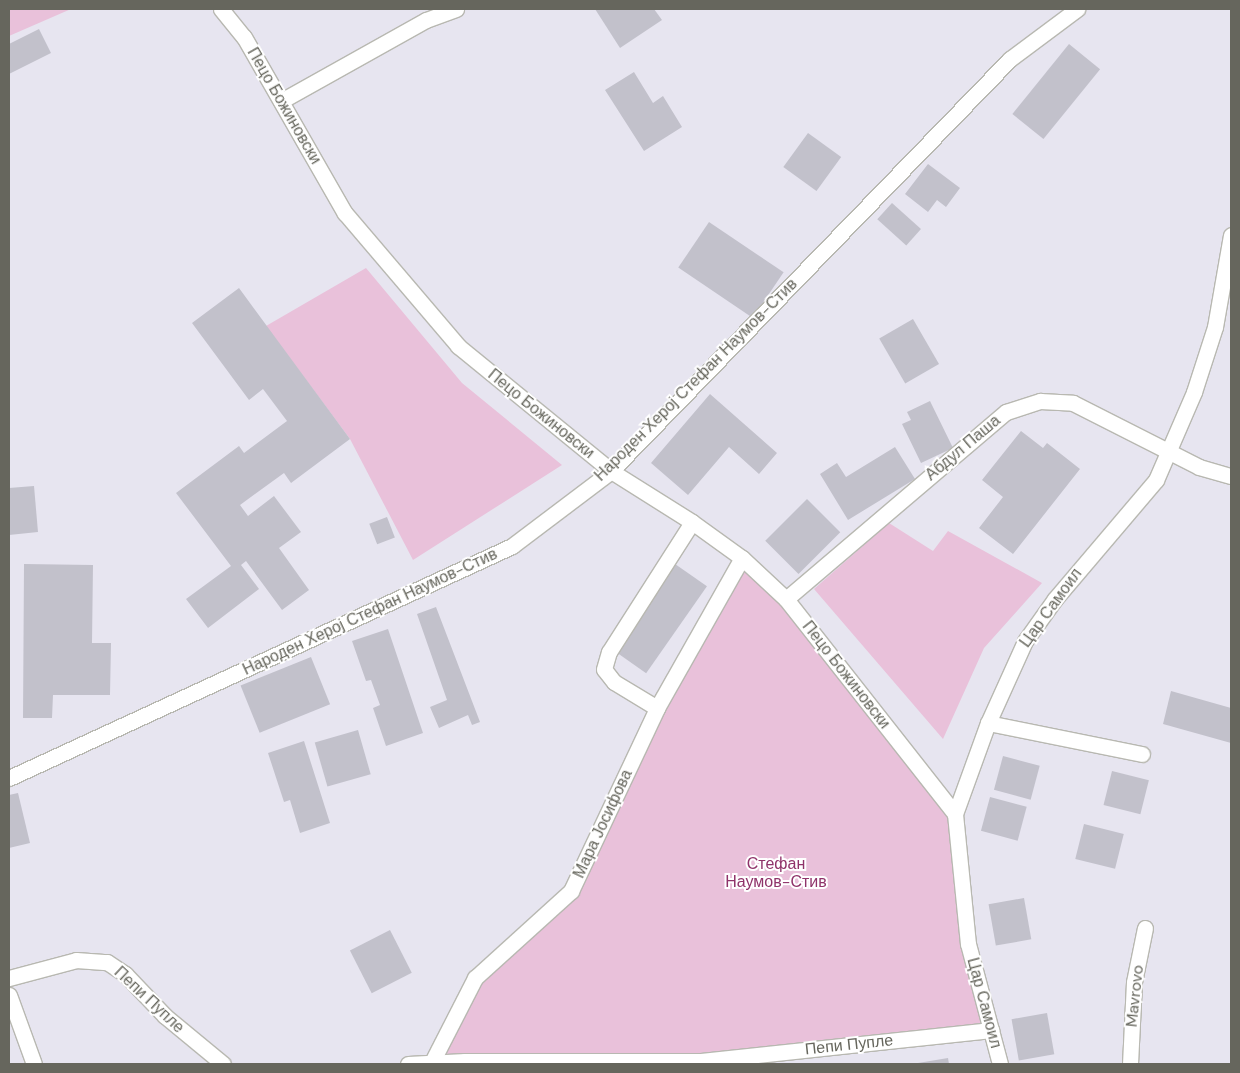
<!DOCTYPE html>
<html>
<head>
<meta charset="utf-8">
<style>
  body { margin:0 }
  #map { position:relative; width:1240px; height:1073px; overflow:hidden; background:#e7e5f0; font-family:"DM Sans",sans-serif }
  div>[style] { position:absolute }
  .green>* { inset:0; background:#e9c1da }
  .building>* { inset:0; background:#c2c1cb; transform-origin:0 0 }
  .roads { filter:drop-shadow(1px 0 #b8b8b1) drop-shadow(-1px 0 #b8b8b1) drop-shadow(0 1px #b8b8b1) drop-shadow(0 -1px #b8b8b1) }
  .minor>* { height:15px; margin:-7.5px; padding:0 7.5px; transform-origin:7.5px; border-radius:7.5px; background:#fff }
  span { translate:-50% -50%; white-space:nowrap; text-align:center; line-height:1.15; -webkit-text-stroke:4px #fff; paint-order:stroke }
  .street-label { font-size:16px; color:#66665d }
  .park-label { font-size:16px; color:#8f336a }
  .frame { position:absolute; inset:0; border:10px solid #66665d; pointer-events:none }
</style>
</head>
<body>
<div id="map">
  <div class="green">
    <div style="clip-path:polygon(9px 9px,71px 9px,9px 36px)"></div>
    <div style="clip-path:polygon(366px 268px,462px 383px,562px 465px,413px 560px,350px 439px,266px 326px)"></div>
    <div style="clip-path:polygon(889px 523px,933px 551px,948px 531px,1042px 583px,984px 648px,943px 739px,814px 589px)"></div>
    <div style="clip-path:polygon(742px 558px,786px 599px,955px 814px,968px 944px,991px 1030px,701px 1061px,433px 1062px,475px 978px,571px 891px)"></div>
  </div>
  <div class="building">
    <div style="clip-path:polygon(595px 9px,654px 9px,662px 20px,620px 48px)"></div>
    <div style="clip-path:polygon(39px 29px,51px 53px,9px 74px,9px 44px)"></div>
    <div style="left:1069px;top:44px;width:40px;height:90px;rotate:39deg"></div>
    <div style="clip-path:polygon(634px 72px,653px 103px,663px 96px,682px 127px,644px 151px,605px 90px)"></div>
    <div style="left:808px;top:133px;width:41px;height:42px;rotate:36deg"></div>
    <div style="clip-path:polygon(928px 164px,960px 188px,946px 207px,937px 200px,928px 212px,905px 194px)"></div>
    <div style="left:892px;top:203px;width:39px;height:22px;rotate:42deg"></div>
    <div style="left:709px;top:222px;width:90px;height:55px;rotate:34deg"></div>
    <div style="clip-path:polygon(239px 288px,350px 439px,291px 483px,284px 473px,240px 505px,248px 516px,274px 496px,301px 532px,279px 548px,309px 590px,282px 610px,246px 561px,241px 565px,259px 589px,208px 628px,186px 599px,231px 566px,176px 493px,239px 446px,244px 453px,287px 421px,263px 389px,249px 400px,192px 323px)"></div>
    <div style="left:913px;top:319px;width:52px;height:39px;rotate:60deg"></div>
    <div style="clip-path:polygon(710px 394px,777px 453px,759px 474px,729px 447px,688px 495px,651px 463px)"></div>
    <div style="clip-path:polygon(930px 401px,953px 448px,921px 463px,902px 424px,911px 420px,907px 412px)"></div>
    <div style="clip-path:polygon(1021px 431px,1043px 448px,1047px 443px,1080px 469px,1013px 554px,979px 528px,1003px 497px,982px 480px)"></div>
    <div style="clip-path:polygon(895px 447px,915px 479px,848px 520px,820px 474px,837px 463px,846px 477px)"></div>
    <div style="clip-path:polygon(34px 486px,38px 532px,9px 535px,9px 488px)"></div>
    <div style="left:807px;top:499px;width:47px;height:59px;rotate:45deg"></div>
    <div style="left:387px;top:517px;width:22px;height:19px;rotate:69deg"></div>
    <div style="clip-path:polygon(24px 564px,93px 565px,92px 643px,111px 643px,110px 695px,53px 695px,52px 718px,23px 718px)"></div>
    <div style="left:675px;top:564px;width:39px;height:106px;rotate:35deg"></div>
    <div style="clip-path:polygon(436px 607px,480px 722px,472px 725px,468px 715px,439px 728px,430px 707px,447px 700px,417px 614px)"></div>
    <div style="clip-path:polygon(388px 629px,423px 733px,386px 746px,373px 708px,380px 705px,371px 680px,366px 681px,352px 641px)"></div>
    <div style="left:311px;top:657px;width:51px;height:76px;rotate:68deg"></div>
    <div style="clip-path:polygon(1171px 691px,1231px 708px,1231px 743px,1163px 724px)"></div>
    <div style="left:358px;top:730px;width:46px;height:45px;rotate:74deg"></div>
    <div style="clip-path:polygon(304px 741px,330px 823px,300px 833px,290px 800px,284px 802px,268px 753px)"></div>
    <div style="left:1003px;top:756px;width:38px;height:35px;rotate:15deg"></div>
    <div style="left:1112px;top:771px;width:38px;height:35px;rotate:14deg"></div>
    <div style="clip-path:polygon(18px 793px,30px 843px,9px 848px,9px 795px)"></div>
    <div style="left:990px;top:797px;width:38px;height:35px;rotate:15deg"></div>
    <div style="left:1084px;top:824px;width:41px;height:36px;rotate:14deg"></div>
    <div style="left:1024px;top:898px;width:42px;height:36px;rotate:80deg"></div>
    <div style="left:390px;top:930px;width:48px;height:45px;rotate:63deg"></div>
    <div style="left:1047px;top:1013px;width:42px;height:36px;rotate:80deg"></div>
    <div style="clip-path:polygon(948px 1058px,949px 1064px,918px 1064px,918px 1063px)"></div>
  </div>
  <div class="roads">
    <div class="minor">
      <div style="left:221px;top:9px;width:36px;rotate:51deg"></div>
      <div style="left:244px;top:37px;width:203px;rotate:60.2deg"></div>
      <div style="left:345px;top:213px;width:175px;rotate:49.6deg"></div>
      <div style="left:458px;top:346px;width:198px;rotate:39.2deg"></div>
      <div style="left:611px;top:471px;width:96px;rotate:32.2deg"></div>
      <div style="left:692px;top:522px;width:62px;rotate:35.8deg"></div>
      <div style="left:742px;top:558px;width:60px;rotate:43deg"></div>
      <div style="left:786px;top:599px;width:273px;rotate:51.8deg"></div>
      <div style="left:281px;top:101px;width:166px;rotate:-29.2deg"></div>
      <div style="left:426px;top:20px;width:32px;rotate:-20deg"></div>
      <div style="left:786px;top:599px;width:289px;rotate:-40.4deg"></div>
      <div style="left:1006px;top:412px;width:36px;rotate:-18deg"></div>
      <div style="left:1040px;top:401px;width:33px;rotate:3deg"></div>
      <div style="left:1073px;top:403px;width:141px;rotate:26.9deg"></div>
      <div style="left:1199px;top:467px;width:33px;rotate:16deg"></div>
      <div style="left:657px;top:708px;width:50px;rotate:-148.8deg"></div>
      <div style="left:614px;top:682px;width:16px;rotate:-128deg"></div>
      <div style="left:604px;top:669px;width:18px;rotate:-74deg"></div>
      <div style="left:609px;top:652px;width:154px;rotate:-57.4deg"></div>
      <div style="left:988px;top:723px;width:157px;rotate:11.4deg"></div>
      <div style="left:9px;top:778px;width:554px;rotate:-24.76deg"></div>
      <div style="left:512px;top:546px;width:124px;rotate:-37.1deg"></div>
      <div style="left:611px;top:471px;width:574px;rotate:-45.92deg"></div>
      <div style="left:1010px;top:59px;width:84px;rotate:-36.7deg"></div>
      <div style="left:9px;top:978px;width:69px;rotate:-15deg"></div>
      <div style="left:76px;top:960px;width:31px;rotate:4deg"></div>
      <div style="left:107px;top:962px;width:22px;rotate:34deg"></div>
      <div style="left:125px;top:974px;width:58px;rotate:46.4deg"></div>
      <div style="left:165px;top:1016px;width:75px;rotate:39.6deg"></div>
      <div style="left:9px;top:995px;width:73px;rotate:70.1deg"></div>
      <div style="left:408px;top:1064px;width:57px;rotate:-3deg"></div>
      <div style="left:465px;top:1061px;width:236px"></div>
      <div style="left:701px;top:1061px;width:292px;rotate:-6.1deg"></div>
      <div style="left:431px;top:1064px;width:97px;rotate:-62.9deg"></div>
      <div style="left:475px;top:978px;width:130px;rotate:-42.2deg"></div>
      <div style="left:571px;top:891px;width:202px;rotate:-64.8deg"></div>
      <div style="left:657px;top:708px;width:172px;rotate:-60.5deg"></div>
      <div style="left:1000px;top:1064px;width:124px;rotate:-104.9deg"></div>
      <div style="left:968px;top:944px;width:131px;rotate:-95.7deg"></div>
      <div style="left:955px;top:814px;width:97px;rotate:-70.1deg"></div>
      <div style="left:988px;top:723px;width:90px;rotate:-65.7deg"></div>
      <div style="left:1025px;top:641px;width:52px;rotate:-54.5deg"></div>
      <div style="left:1055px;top:599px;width:156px;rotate:-49.7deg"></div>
      <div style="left:1156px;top:480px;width:96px;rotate:-66.6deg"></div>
      <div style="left:1194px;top:392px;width:68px;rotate:-72.1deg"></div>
      <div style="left:1215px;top:327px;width:93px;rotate:-80.1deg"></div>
      <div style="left:1130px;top:1064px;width:82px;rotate:-87.2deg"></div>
      <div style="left:1134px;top:982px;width:55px;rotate:-78.5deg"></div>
    </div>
  </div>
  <div class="street-label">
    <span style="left:284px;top:106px;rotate:60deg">Пецо Божиновски</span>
    <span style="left:696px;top:380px;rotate:-45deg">Народен Херој Стефан Наумов-Стив</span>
    <span style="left:541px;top:414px;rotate:39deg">Пецо Божиновски</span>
    <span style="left:963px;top:448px;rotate:-40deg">Абдул Паша</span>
    <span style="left:1051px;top:608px;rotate:-54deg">Цар Самоил</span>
    <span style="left:370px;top:612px;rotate:-25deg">Народен Херој Стефан Наумов-Стив</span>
    <span style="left:846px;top:675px;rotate:52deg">Пецо Божиновски</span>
    <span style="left:603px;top:824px;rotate:-65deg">Мара Јосифова</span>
    <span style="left:1135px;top:996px;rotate:-84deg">Mavrovo</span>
    <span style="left:149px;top:1000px;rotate:43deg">Пепи Пупле</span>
    <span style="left:984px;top:1003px;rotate:75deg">Цар Самоил</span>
    <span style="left:849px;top:1045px;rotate:-6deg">Пепи Пупле</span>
  </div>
  <div class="park-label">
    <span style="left:776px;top:873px">Стефан<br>Наумов-Стив</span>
  </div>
  <div class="frame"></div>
</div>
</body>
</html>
